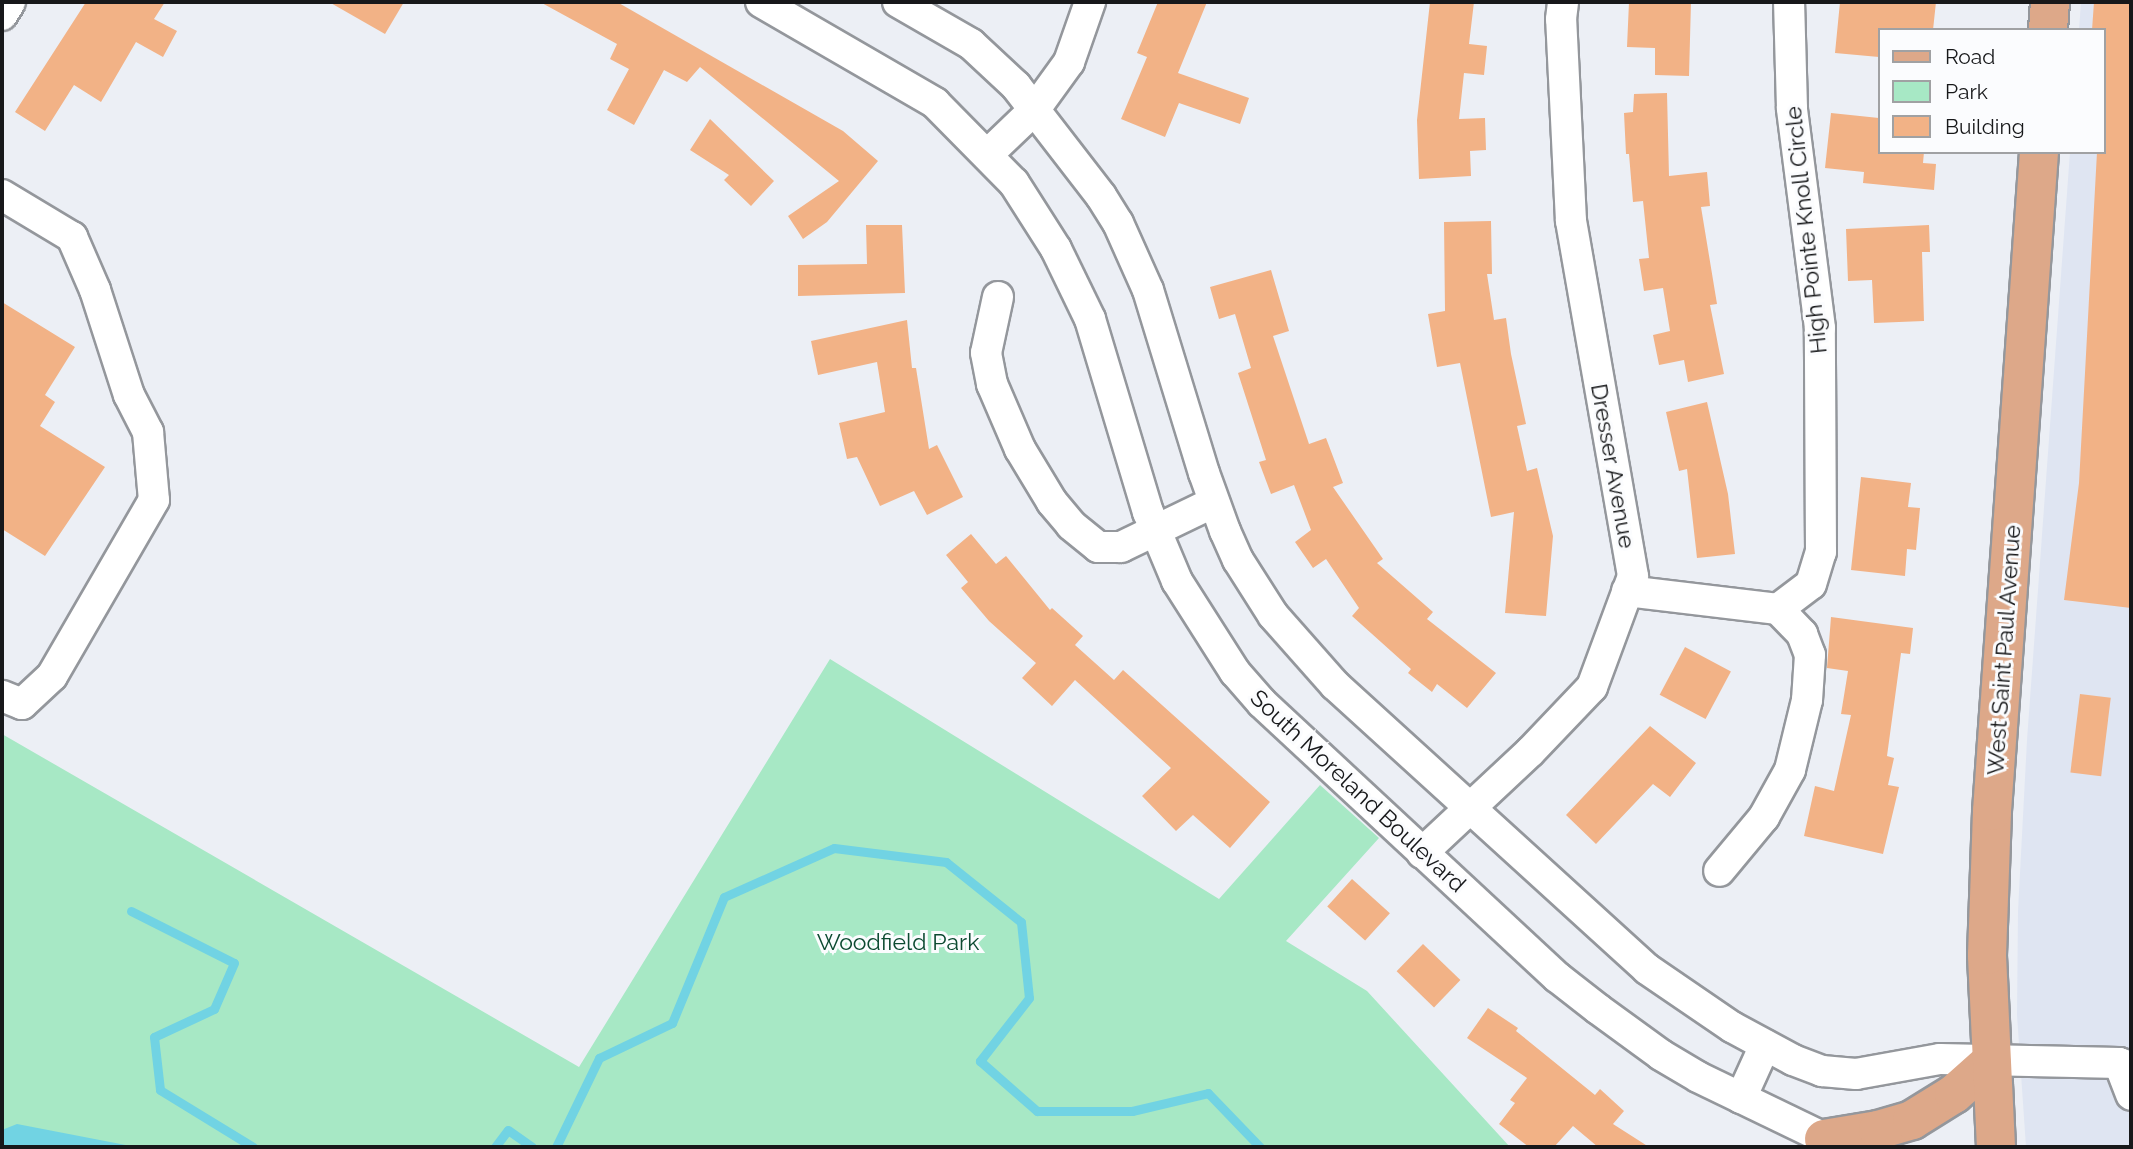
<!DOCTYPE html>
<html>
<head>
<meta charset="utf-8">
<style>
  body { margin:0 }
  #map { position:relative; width:2133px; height:1149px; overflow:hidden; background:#eceff5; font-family:Raleway,sans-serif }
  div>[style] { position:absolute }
  .built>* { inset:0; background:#dfe5f2 }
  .green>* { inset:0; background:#a7e8c5 }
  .water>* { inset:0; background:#71d3e3 }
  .stream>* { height:9px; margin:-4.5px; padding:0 4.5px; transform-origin:4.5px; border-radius:4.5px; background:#71d3e3 }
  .building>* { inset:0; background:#f2b286; transform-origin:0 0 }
  .roads { filter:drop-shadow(2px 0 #94979c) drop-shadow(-2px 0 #94979c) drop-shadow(0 2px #94979c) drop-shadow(0 -2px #94979c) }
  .minor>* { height:30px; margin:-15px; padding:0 15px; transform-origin:15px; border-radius:15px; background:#fff }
  .major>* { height:38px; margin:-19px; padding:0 19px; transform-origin:19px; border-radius:19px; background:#dda889 }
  span { translate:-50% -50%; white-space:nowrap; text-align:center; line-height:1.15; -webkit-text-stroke:6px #fbfcfe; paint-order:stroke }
  .street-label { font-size:23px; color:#17181a }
  .park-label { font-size:23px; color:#0c4a31 }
  .frame { position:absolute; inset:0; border:4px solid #17181a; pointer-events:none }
  .legend { position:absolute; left:1878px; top:28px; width:228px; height:126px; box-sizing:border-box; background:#fbfcfe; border:2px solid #a0a1a3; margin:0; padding:9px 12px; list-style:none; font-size:21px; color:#17181a }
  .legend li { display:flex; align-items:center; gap:14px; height:35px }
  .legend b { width:35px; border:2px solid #a0a1a3 }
</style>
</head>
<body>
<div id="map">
  <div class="built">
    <div style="clip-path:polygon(2081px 2px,2131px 2px,2131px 1147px,2026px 1147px,2017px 1015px,2018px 911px,2027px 740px,2070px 152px,2103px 152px,2103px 30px,2079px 30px)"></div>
  </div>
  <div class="green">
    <div style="clip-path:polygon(830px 659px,1219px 899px,1320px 785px,1379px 838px,1286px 941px,1367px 991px,1510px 1147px,2px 1147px,2px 734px,579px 1067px)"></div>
  </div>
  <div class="water">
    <div style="clip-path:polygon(17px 1124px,136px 1147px,2px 1147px,2px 1130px)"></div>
  </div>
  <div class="stream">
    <div style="left:131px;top:911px;width:115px;rotate:26.8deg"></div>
    <div style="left:234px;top:963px;width:50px;rotate:113.5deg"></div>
    <div style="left:214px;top:1009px;width:66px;rotate:155deg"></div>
    <div style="left:154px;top:1037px;width:53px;rotate:83.5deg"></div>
    <div style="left:160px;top:1090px;width:109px;rotate:31.5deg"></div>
    <div style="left:495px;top:1147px;width:21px;rotate:-53deg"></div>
    <div style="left:508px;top:1130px;width:29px;rotate:35deg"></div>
    <div style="left:556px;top:1147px;width:99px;rotate:-64.2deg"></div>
    <div style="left:599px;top:1058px;width:81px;rotate:-25.6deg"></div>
    <div style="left:672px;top:1023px;width:136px;rotate:-67.6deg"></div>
    <div style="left:724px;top:897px;width:120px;rotate:-24deg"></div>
    <div style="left:834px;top:848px;width:113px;rotate:7.1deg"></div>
    <div style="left:946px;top:862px;width:96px;rotate:38.7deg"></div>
    <div style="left:1021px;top:922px;width:76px;rotate:84deg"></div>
    <div style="left:1029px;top:998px;width:80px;rotate:127.9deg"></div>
    <div style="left:980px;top:1061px;width:76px;rotate:41.3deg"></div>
    <div style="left:1037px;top:1111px;width:95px"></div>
    <div style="left:1132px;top:1111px;width:78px;rotate:-13.3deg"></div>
    <div style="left:1208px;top:1093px;width:75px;rotate:46.1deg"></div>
  </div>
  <div class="building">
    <div style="clip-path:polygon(86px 2px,165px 2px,154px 19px,177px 31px,163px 57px,136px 42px,101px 102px,74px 85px,45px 131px,15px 112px)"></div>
    <div style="clip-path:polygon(329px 2px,404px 2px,385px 34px)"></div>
    <div style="clip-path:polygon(540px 2px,617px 2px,843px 131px,878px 161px,827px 222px,803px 239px,788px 216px,839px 181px,700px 67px,687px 82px,664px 70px,634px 125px,607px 110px,629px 69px,610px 59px,617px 44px)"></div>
    <div style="clip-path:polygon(1158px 2px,1207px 2px,1178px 73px,1249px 98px,1240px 124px,1179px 103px,1165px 137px,1121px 119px,1147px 57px,1137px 53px)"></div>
    <div style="clip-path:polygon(1430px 2px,1474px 2px,1469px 44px,1487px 46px,1484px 75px,1464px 73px,1459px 119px,1485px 118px,1486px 150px,1470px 151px,1471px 176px,1419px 179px,1417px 120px)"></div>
    <div style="clip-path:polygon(1629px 2px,1691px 2px,1689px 76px,1655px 75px,1655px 48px,1627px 47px)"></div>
    <div style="clip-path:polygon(1840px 2px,1936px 2px,1933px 30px,1879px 30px,1879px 57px,1835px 53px)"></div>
    <div style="clip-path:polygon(2094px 2px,2131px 2px,2131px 608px,2064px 600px,2079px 483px,2097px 152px,2103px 152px,2103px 30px,2092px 30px)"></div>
    <div style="clip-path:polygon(1667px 93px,1669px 176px,1707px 172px,1710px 206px,1701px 207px,1717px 304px,1710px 305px,1724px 374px,1688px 382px,1684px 360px,1659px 365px,1653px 335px,1670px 331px,1663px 288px,1644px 291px,1639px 259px,1649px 258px,1643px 201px,1633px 202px,1629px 154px,1626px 154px,1624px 113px,1633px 112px,1634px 94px)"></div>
    <div style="clip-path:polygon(1831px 113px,1879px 118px,1879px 152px,1924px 152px,1923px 163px,1936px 164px,1934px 190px,1863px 183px,1864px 172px,1825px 168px)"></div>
    <div style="clip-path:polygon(710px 119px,774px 181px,751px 206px,724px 180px,729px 175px,690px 150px)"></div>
    <div style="clip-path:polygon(1491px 221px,1492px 274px,1487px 274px,1494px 320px,1506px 318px,1511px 354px,1526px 424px,1517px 426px,1527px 471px,1537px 468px,1553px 536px,1546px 616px,1505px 613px,1514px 512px,1491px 517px,1460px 363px,1437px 367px,1428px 314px,1445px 311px,1444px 222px)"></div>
    <div style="clip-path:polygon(866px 225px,902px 225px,905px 293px,798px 296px,798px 265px,867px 264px)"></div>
    <div style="clip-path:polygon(1929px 225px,1930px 252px,1922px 252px,1924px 321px,1874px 323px,1872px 280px,1848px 281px,1846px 229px)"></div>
    <div style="clip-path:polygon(1271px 270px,1289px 331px,1273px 336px,1309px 444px,1326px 438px,1343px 483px,1333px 487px,1383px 559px,1377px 563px,1433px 612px,1427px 619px,1496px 673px,1467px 708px,1437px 684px,1432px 692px,1408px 673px,1411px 669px,1352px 616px,1359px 608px,1326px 559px,1313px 568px,1295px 542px,1311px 530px,1294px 485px,1271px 494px,1259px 462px,1266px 460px,1238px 373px,1251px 368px,1235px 314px,1219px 319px,1210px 287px)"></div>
    <div style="clip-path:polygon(2px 302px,75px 347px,45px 395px,55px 402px,40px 426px,105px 467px,45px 556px,2px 529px)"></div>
    <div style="clip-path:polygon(907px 320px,912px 368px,916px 368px,929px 449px,937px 445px,963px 497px,927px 515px,914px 491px,880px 506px,857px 457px,847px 459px,839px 423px,885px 412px,877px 362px,818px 375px,811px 341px)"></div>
    <div style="clip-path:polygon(1707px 402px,1728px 494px,1735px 554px,1697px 558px,1687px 469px,1679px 471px,1666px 412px)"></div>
    <div style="clip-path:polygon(1861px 477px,1911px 483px,1908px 507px,1920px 508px,1916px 550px,1907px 549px,1905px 576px,1851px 570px)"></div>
    <div style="clip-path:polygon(971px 534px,996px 564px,1006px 556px,1050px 610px,1052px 608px,1083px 636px,1075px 645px,1114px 680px,1123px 670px,1270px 802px,1230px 848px,1193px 815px,1176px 831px,1142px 796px,1171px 768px,1075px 680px,1052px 706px,1022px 678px,1036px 663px,989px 621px,961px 588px,968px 582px,946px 555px)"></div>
    <div style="clip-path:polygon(1831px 617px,1913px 628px,1910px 654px,1901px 653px,1887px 756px,1894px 758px,1888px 785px,1899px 787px,1883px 854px,1804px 836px,1815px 786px,1834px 791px,1851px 715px,1841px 714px,1848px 671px,1827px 668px)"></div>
    <div style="left:1685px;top:647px;width:52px;height:54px;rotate:28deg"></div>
    <div style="left:2080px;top:694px;width:31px;height:79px;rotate:7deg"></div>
    <div style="clip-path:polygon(1650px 726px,1696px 763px,1670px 797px,1653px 784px,1596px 844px,1566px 815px)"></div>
    <div style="left:1352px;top:879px;width:51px;height:37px;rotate:42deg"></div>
    <div style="left:1423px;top:944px;width:52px;height:38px;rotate:44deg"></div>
    <div style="clip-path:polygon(1488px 1008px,1518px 1028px,1516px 1031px,1595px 1095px,1600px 1089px,1624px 1111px,1613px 1124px,1649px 1147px,1598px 1147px,1573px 1126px,1554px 1147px,1529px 1147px,1499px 1124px,1515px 1103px,1510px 1100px,1527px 1078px,1467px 1038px)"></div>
  </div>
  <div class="roads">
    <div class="minor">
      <div style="left:761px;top:2px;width:201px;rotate:30.1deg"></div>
      <div style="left:935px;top:103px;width:112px;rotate:45.4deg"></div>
      <div style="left:1014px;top:183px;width:78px;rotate:57.5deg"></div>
      <div style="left:1056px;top:249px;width:78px;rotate:64.1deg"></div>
      <div style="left:1090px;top:319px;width:202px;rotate:73.3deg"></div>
      <div style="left:1148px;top:512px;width:75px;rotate:67.2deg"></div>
      <div style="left:1177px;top:581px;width:108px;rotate:57.5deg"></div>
      <div style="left:1235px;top:672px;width:41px;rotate:48.9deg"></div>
      <div style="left:1262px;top:703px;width:403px;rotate:42.9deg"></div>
      <div style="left:1557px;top:977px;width:52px;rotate:38deg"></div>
      <div style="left:1598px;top:1009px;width:78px;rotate:36.1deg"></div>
      <div style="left:1661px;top:1055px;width:43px;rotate:30.7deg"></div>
      <div style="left:1698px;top:1077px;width:161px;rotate:25.8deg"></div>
      <div style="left:898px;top:2px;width:84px;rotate:29.9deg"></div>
      <div style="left:971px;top:44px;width:62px;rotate:43deg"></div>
      <div style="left:1016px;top:86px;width:139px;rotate:52.3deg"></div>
      <div style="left:1101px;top:196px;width:32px;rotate:58deg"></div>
      <div style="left:1118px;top:223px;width:73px;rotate:65.9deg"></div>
      <div style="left:1148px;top:290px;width:191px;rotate:73deg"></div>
      <div style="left:1204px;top:473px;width:62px;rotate:70.1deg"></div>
      <div style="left:1225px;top:531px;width:32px;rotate:66deg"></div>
      <div style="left:1238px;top:560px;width:65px;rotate:57.5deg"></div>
      <div style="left:1273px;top:615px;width:94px;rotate:48.5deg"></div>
      <div style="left:1335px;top:685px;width:422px;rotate:42.3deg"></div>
      <div style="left:1647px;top:969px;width:103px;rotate:34.3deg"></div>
      <div style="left:1732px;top:1027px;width:69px;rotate:28.4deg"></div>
      <div style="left:1793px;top:1060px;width:31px;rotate:21deg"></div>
      <div style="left:1822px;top:1071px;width:34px;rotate:5deg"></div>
      <div style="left:1856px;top:1074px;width:85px;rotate:-10.1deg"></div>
      <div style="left:1940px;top:1059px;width:179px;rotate:1.3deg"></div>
      <div style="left:2119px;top:1063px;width:13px;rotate:18deg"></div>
      <div style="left:2px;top:15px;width:15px;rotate:-58deg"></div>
      <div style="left:987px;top:155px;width:66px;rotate:-43.8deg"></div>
      <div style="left:1035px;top:109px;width:58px;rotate:-54.1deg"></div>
      <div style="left:1069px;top:62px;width:64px;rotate:-70.7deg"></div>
      <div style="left:2px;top:195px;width:82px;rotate:31deg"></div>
      <div style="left:72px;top:237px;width:58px;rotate:66.5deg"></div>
      <div style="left:95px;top:290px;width:110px;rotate:72.1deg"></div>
      <div style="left:129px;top:395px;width:42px;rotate:62.8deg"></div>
      <div style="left:148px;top:432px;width:68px;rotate:85deg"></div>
      <div style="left:154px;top:500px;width:203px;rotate:120.1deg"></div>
      <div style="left:52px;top:676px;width:41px;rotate:137deg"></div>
      <div style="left:22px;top:704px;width:22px;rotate:-158deg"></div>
      <div style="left:998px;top:297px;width:57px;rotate:102.1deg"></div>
      <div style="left:986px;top:353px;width:32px;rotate:79deg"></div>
      <div style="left:992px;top:384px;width:71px;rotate:66.7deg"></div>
      <div style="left:1020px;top:449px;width:62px;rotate:58.9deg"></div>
      <div style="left:1052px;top:502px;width:30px;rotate:50deg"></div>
      <div style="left:1071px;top:525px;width:35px;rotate:39deg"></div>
      <div style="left:1098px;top:547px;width:23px"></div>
      <div style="left:1121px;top:547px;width:103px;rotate:-25.8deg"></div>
      <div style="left:1627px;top:591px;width:152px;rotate:6.8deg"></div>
      <div style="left:1778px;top:609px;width:35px;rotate:46deg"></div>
      <div style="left:1802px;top:634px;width:22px;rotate:69deg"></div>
      <div style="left:1810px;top:655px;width:45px;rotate:93.8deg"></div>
      <div style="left:1807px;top:700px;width:72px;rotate:103.7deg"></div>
      <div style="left:1790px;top:770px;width:54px;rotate:119deg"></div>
      <div style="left:1764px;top:817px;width:70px;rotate:129.8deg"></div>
      <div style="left:1778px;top:609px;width:41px;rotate:-37.1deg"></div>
      <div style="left:1811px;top:584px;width:34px;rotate:-73deg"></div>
      <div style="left:1821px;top:552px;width:224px;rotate:-90.3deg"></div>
      <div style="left:1820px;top:328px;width:222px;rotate:-97.3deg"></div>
      <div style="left:1792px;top:108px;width:106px;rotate:-91.6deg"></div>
      <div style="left:1422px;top:853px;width:148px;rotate:-43.1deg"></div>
      <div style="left:1530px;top:752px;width:90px;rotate:-46.4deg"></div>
      <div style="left:1592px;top:687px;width:118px;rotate:-69.7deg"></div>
      <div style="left:1633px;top:576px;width:360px;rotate:-99.9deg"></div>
      <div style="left:1571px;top:221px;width:202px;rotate:-92.8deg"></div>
      <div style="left:1561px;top:19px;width:17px;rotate:-83deg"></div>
      <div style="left:2119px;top:1063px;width:34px;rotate:69deg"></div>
      <div style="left:1741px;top:1098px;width:58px;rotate:-65.6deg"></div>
    </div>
    <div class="major">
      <div style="left:2048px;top:30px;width:28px;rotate:-86deg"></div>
      <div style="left:1824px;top:1139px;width:55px;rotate:-9.5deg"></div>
      <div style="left:1878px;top:1130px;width:35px;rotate:-16deg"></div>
      <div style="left:1912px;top:1120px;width:49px;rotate:-31.8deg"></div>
      <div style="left:1954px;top:1094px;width:50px;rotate:-41.7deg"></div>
      <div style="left:1996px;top:1147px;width:192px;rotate:-92.7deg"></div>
      <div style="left:1987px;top:955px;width:144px;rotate:-88deg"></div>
      <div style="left:1992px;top:811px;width:661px;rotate:-85.92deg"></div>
    </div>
  </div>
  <div class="street-label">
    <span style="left:1806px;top:230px;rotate:-96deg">High Pointe Knoll Circle</span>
    <span style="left:1613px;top:466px;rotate:80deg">Dresser Avenue</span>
    <span style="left:2004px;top:650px;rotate:-86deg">West Saint Paul Avenue</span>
    <span style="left:1358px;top:791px;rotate:43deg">South Moreland Boulevard</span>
  </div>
  <div class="park-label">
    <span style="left:898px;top:942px">Woodfield Park</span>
  </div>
  <div class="frame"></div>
  <ul class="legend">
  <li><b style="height:9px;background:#dda889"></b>Road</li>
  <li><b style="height:19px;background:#a7e8c5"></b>Park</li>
  <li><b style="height:19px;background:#f2b286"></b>Building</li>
  </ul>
</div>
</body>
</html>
